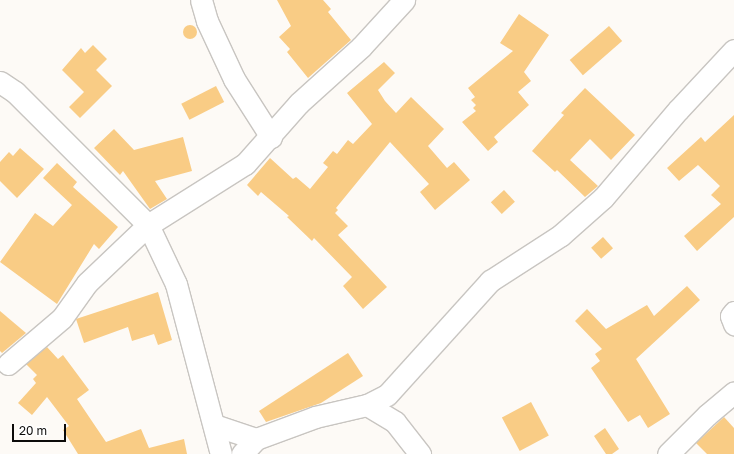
<!DOCTYPE html>
<html>
<head>
<meta charset="utf-8">
<style>
  body { margin:0 }
  #map { position:relative; width:734px; height:454px; overflow:hidden; background:#fdfaf6; font-family:"Golos Text",sans-serif }
  div>[style] { position:absolute }
  .building>* { inset:0; background:#f9cc85; transform-origin:0 0 }
  .round { border-radius:50% }
  .roads { filter:drop-shadow(1px 0 #c8c5c1) drop-shadow(-1px 0 #c8c5c1) drop-shadow(0 1px #c8c5c1) drop-shadow(0 -1px #c8c5c1) }
  .minor>* { height:21px; margin:-10.5px; padding:0 10.5px; transform-origin:10.5px; border-radius:10.5px; background:#fff }
  span { translate:-50% -50%; white-space:nowrap; text-align:center; line-height:1.15; -webkit-text-stroke:3px #fff; paint-order:stroke }
  .scale { position:absolute; left:12px; top:424px; width:54px; height:18px; box-sizing:border-box; border:2px solid #0c0b0a; border-top:0; padding-left:5px; font-size:12px; line-height:14px; white-space:nowrap; color:#0c0b0a; -webkit-text-stroke:3px #fff; paint-order:stroke }
</style>
</head>
<body>
<div id="map">
  <div class="building">
    <div style="clip-path:polygon(277px 0,323px 0,331px 9px,328px 12px,351px 40px,308px 78px,287px 52px,290px 49px,279px 37px,291px 26px)"></div>
    <div style="clip-path:polygon(519px 14px,549px 35px,524px 72px,531px 81px,518px 92px,529px 105px,494px 137px,498px 142px,488px 151px,462px 122px,476px 111px,473px 108px,476px 105px,471px 100px,475px 97px,468px 88px,513px 51px,500px 43px)"></div>
    <div class="round" style="left:183px;top:25px;width:14px;height:14px"></div>
    <div style="left:609px;top:26px;width:20px;height:52px;rotate:49deg"></div>
    <div style="clip-path:polygon(93px 45px,107px 59px,96px 70px,112px 86px,80px 118px,69px 107px,84px 92px,62px 70px,81px 48px,85px 53px)"></div>
    <div style="clip-path:polygon(384px 62px,395px 73px,378px 90px,385px 101px,396px 113px,411px 97px,444px 129px,428px 146px,447px 168px,454px 162px,470px 180px,435px 210px,420px 192px,429px 184px,390px 142px,336px 208px,338px 210px,335px 213px,348px 226px,338px 235px,387px 287px,363px 309px,343px 286px,352px 277px,314px 238px,312px 241px,287px 217px,289px 216px,261px 192px,258px 196px,247px 185px,270px 158px,293px 179px,296px 177px,310px 189px,328px 167px,323px 163px,333px 151px,337px 154px,348px 140px,353px 144px,372px 124px,347px 93px)"></div>
    <div style="left:216px;top:86px;width:18px;height:39px;rotate:63deg"></div>
    <div style="clip-path:polygon(585px 88px,635px 135px,611px 160px,590px 139px,570px 160px,598px 186px,585px 197px,557px 170px,555px 172px,532px 151px,564px 115px,561px 113px)"></div>
    <div style="clip-path:polygon(734px 115px,734px 217px,697px 251px,684px 236px,721px 204px,711px 195px,720px 186px,698px 165px,679px 181px,667px 168px,701px 137px,705px 142px)"></div>
    <div style="clip-path:polygon(114px 129px,134px 150px,183px 137px,192px 171px,155px 181px,167px 199px,150px 209px,123px 171px,120px 175px,94px 148px)"></div>
    <div style="clip-path:polygon(20px 148px,44px 169px,17px 198px,0 181px,0 162px,9px 152px,13px 156px)"></div>
    <div style="clip-path:polygon(57px 163px,77px 182px,73px 187px,118px 227px,99px 249px,94px 244px,57px 304px,0 262px,35px 213px,53px 226px,72px 205px,43px 178px)"></div>
    <div style="left:504px;top:190px;width:16px;height:18px;rotate:47deg"></div>
    <div style="left:603px;top:237px;width:15px;height:16px;rotate:48deg"></div>
    <div style="clip-path:polygon(687px 286px,700px 300px,636px 359px,670px 414px,648px 428px,640px 415px,628px 422px,591px 368px,600px 361px,595px 354px,602px 349px,575px 321px,587px 309px,606px 329px,647px 305px,654px 316px)"></div>
    <div style="clip-path:polygon(158px 292px,172px 340px,158px 345px,154px 334px,132px 341px,128px 327px,84px 343px,76px 319px)"></div>
    <div style="clip-path:polygon(0 311px,26px 333px,2px 353px,0 351px)"></div>
    <div style="clip-path:polygon(47px 347px,58px 359px,63px 355px,89px 390px,77px 399px,106px 442px,141px 429px,149px 448px,184px 439px,187px 454px,78px 454px,63px 430px,69px 426px,47px 397px,32px 415px,18px 403px,36px 383px,33px 379px,37px 375px,26px 364px)"></div>
    <div style="clip-path:polygon(348px 353px,363px 376px,321px 403px,266px 422px,259px 411px)"></div>
    <div style="left:531px;top:402px;width:38px;height:33px;rotate:62deg"></div>
    <div style="clip-path:polygon(724px 417px,734px 428px,734px 454px,707px 454px,696px 443px)"></div>
    <div style="clip-path:polygon(605px 428px,619px 449px,612px 454px,606px 454px,594px 436px)"></div>
  </div>
  <div class="roads">
    <div class="minor">
      <div style="left:201px;top:0;width:22px;rotate:74deg"></div>
      <div style="left:207px;top:21px;width:64px;rotate:65deg"></div>
      <div style="left:234px;top:79px;width:69px;rotate:57.5deg"></div>
      <div style="left:0;top:82px;width:18px;rotate:34deg"></div>
      <div style="left:15px;top:92px;width:188px;rotate:45deg"></div>
      <div style="left:148px;top:225px;width:65px;rotate:64.6deg"></div>
      <div style="left:176px;top:284px;width:176px;rotate:75.2deg"></div>
      <div style="left:734px;top:312px;width:5px;rotate:127deg"></div>
      <div style="left:731px;top:316px;width:9px;rotate:69deg"></div>
      <div style="left:8px;top:364px;width:71px;rotate:-40.4deg"></div>
      <div style="left:62px;top:318px;width:43px;rotate:-54.5deg"></div>
      <div style="left:87px;top:283px;width:84px;rotate:-43.6deg"></div>
      <div style="left:148px;top:225px;width:115px;rotate:-32.2deg"></div>
      <div style="left:245px;top:164px;width:81px;rotate:-48.5deg"></div>
      <div style="left:299px;top:103px;width:84px;rotate:-42.1deg"></div>
      <div style="left:361px;top:47px;width:64px;rotate:-47.5deg"></div>
      <div style="left:367px;top:405px;width:33px;rotate:31deg"></div>
      <div style="left:395px;top:422px;width:41px;rotate:52deg"></div>
      <div style="left:214px;top:425px;width:44px;rotate:18.4deg"></div>
      <div style="left:242px;top:454px;width:21px;rotate:-47deg"></div>
      <div style="left:256px;top:439px;width:63px;rotate:-20.4deg"></div>
      <div style="left:315px;top:417px;width:53px;rotate:-13deg"></div>
      <div style="left:367px;top:405px;width:22px;rotate:-27deg"></div>
      <div style="left:387px;top:395px;width:154px;rotate:-47.9deg"></div>
      <div style="left:490px;top:281px;width:85px;rotate:-32.9deg"></div>
      <div style="left:561px;top:235px;width:56px;rotate:-41.4deg"></div>
      <div style="left:603px;top:198px;width:116px;rotate:-49.6deg"></div>
      <div style="left:678px;top:110px;width:82px;rotate:-47deg"></div>
      <div style="left:668px;top:454px;width:55px;rotate:-45deg"></div>
      <div style="left:707px;top:415px;width:35px;rotate:-40deg"></div>
    </div>
  </div>
  <div class="scale">20 m</div>
</div>
</body>
</html>
